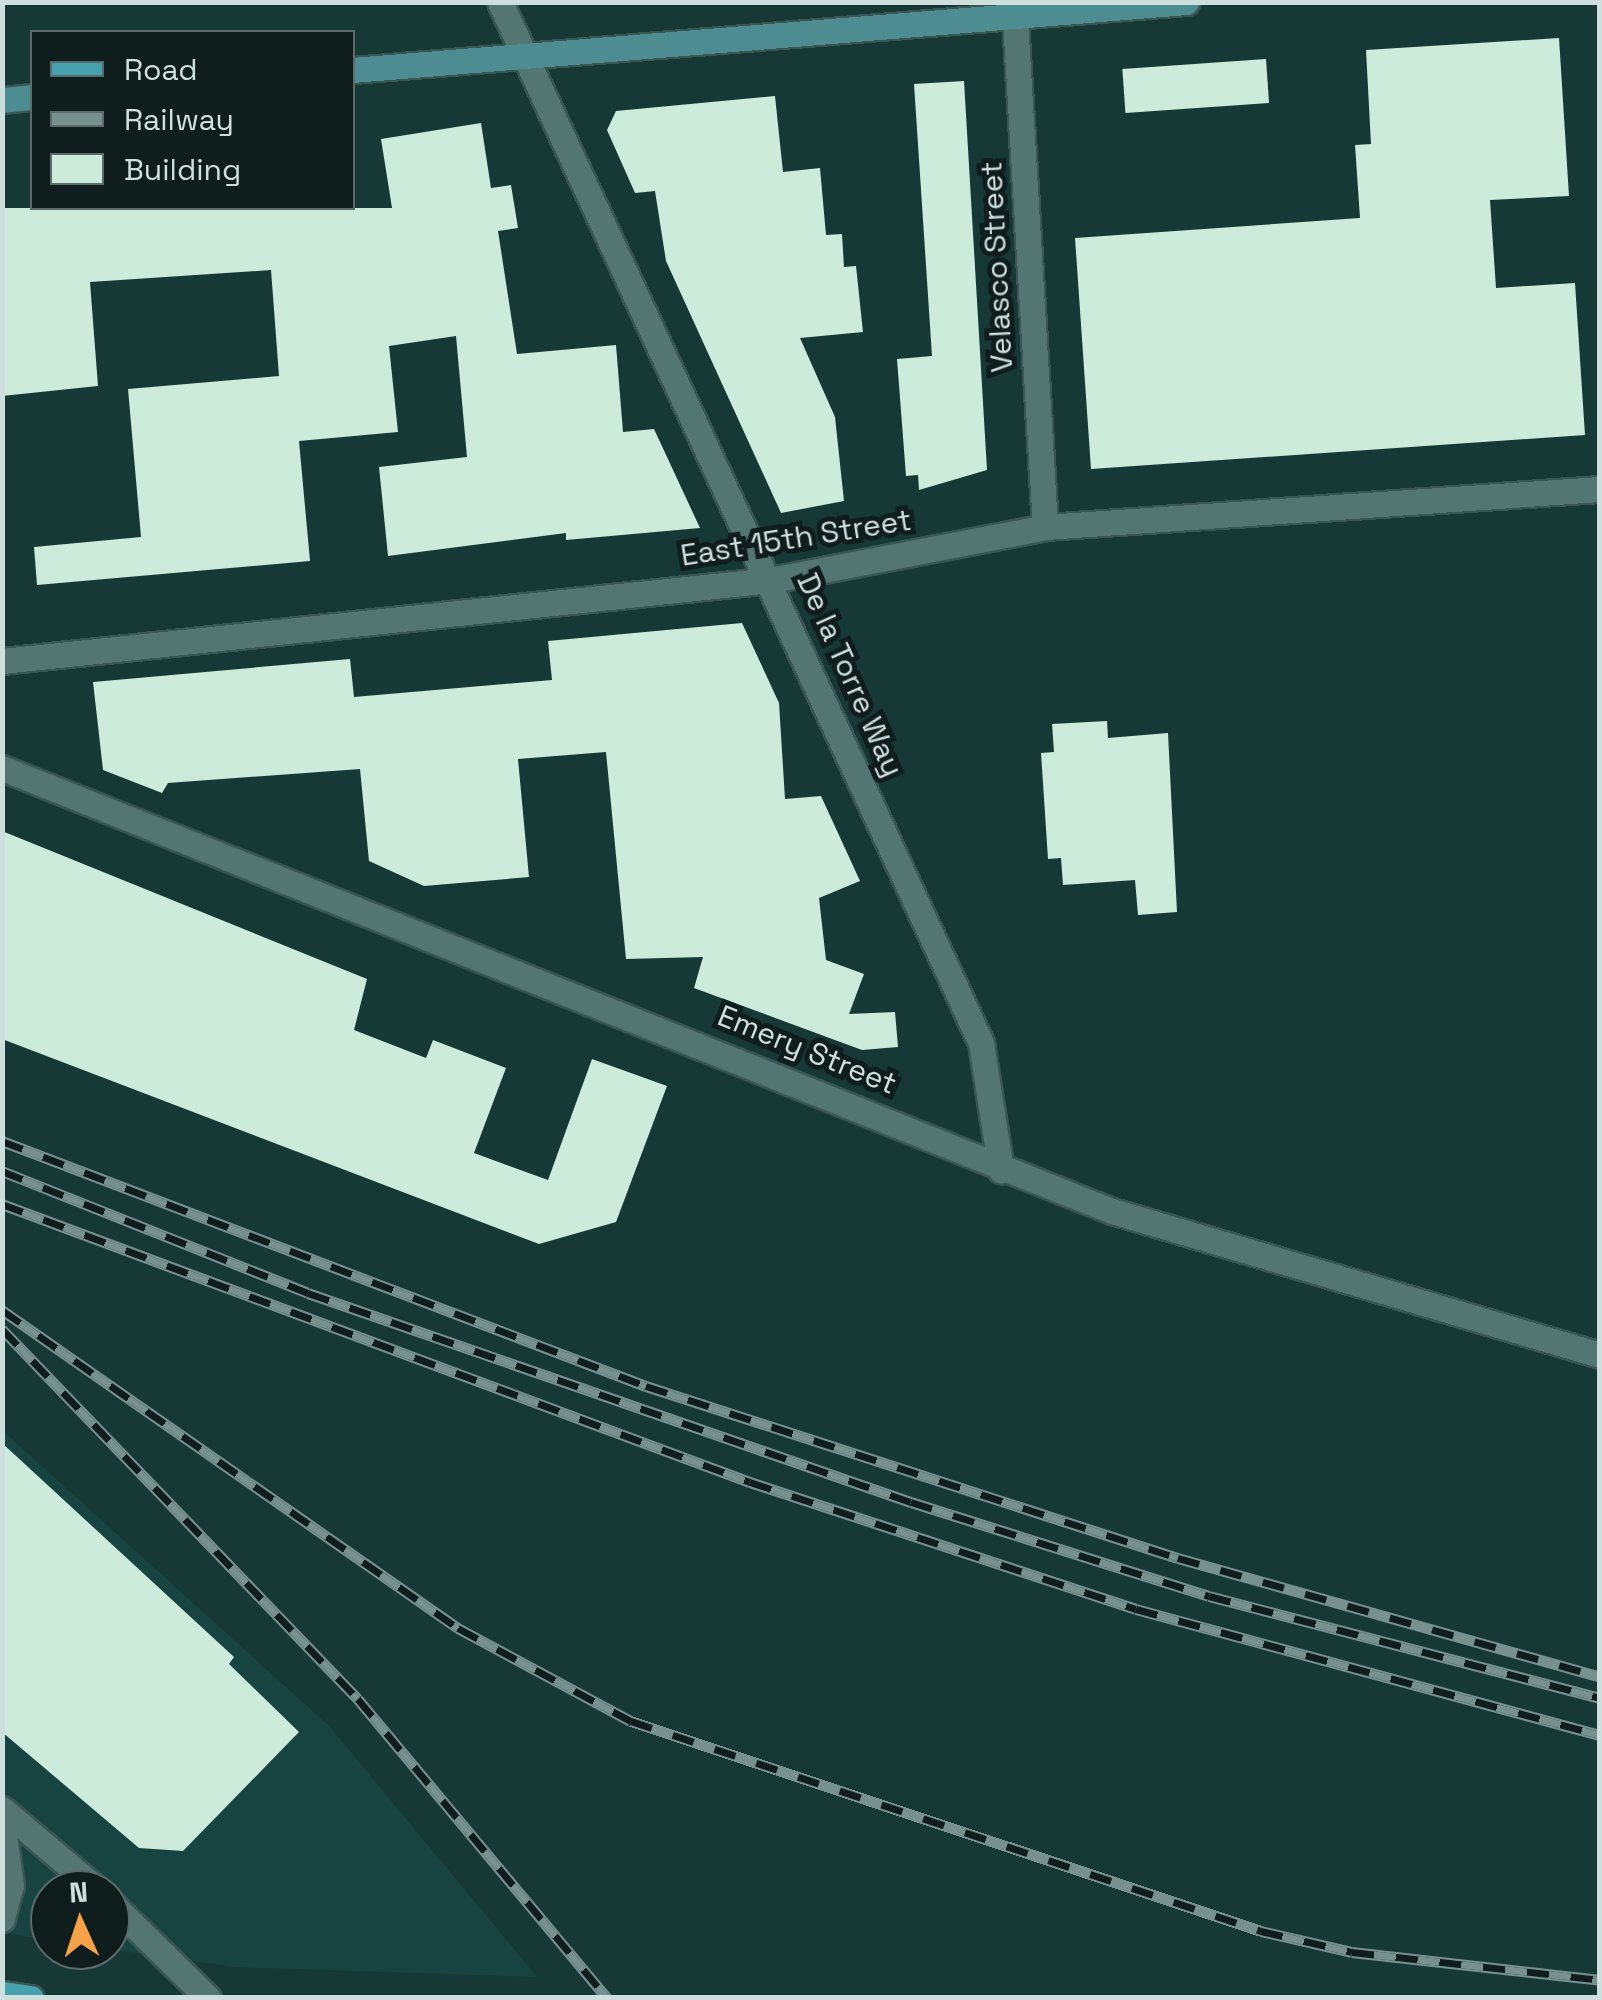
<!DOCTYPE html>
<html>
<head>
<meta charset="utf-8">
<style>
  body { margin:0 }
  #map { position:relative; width:1602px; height:2000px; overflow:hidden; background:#173936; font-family:"Space Grotesk",sans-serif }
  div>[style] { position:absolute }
  .built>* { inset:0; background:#174440 }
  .building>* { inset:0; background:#ccebdb; transform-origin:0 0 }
  .roads { filter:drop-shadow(2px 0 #3a5653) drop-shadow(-2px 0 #3a5653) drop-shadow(0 2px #3a5653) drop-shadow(0 -2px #3a5653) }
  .street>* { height:25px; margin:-12.5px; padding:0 12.5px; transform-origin:12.5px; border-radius:12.5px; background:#537672 }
  .secondary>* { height:25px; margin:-12.5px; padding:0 12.5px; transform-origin:12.5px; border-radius:12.5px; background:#4d8c90 }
  .primary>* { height:25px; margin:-12.5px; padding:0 12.5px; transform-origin:12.5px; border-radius:12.5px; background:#46a2af }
  .rail>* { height:11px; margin-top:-5.5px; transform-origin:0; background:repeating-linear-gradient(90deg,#0f1d1c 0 22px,#77918e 0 44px); box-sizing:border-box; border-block:2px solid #77918e }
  span { translate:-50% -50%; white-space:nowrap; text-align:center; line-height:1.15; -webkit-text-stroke:10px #0f1d1c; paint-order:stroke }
  .street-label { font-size:30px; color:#cee0de }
  .frame { position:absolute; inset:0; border:5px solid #cee0de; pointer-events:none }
  .legend { position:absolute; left:30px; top:30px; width:325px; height:180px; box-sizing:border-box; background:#0f1d1c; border:2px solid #5b6b6a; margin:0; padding:12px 18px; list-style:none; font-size:30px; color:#cee0de }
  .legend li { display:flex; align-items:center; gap:20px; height:50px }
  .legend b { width:50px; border:2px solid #5b6b6a }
  .north { position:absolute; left:30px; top:1870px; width:100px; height:100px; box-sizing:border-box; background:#0f1d1c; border:2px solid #5b6b6a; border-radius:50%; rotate:357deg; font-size:28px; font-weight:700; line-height:40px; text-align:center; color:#cee0de }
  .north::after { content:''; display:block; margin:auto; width:35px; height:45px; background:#f7a149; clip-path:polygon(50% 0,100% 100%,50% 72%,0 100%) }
</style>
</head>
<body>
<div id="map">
  <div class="built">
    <div style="clip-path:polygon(2px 1430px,330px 1727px,537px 1977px,235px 1967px,110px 1949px,110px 1890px,50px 1890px,50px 1940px,3px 1933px)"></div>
  </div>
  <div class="building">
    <div style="clip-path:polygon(1559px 38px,1569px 196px,1490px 200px,1496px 288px,1575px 283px,1585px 435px,1091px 469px,1075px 238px,1360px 218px,1355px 145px,1371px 144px,1366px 50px)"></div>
    <div style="left:1266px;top:59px;width:44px;height:144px;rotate:86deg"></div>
    <div style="clip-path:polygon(964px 81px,987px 470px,919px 490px,918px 475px,906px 476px,897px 359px,932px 356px,914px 84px)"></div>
    <div style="clip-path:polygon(775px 96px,783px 172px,820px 168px,826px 235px,842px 234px,844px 267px,856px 266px,863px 332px,800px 338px,835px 417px,844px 501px,781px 513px,666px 261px,655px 191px,635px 193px,607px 130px,616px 111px)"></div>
    <div style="clip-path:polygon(481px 123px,491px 188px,511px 185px,518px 228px,498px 231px,517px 354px,616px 345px,623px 432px,654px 429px,700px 528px,566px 540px,566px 533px,388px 556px,379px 467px,467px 457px,456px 336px,389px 346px,398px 432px,299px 441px,310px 561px,37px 585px,34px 547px,141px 537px,128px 389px,279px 376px,271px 270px,90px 282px,98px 386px,2px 396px,2px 208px,392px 208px,381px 139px)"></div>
    <div style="clip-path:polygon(742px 623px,779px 703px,785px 799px,821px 796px,860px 881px,819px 898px,826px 960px,864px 974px,849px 1014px,895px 1012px,898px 1047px,862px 1050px,694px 988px,703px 957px,626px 959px,606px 752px,518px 759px,529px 877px,424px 886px,369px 861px,360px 769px,168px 783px,162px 793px,103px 770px,93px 682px,350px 659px,354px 697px,552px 680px,548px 641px)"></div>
    <div style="clip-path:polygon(1107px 721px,1108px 738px,1168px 733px,1177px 912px,1138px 915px,1135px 880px,1063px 885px,1061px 858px,1048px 859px,1041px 753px,1054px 752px,1052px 724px)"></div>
    <div style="clip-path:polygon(2px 831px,367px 979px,354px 1030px,426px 1058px,433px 1040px,506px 1068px,474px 1153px,548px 1180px,592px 1059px,667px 1086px,616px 1222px,539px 1244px,2px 1039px)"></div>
    <div style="clip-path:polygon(2px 1443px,234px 1657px,229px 1664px,299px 1732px,183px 1851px,139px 1848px,2px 1732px)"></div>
  </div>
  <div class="roads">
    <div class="street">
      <div style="left:500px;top:2px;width:1147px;rotate:65.2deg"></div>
      <div style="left:981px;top:1043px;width:129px;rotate:81.1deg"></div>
      <div style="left:1014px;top:2px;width:526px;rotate:86.62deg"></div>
      <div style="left:2px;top:661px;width:773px;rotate:-6.01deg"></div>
      <div style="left:771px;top:580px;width:279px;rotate:-10.9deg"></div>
      <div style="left:1045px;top:527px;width:556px;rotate:-3.92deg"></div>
      <div style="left:2px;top:768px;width:1195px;rotate:21.76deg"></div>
      <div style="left:1112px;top:1211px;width:509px;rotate:16.44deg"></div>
      <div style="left:2px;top:1809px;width:126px;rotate:40.2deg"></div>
      <div style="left:2px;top:1821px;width:65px;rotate:82deg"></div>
      <div style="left:11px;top:1885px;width:35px;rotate:105deg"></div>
      <div style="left:110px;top:1902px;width:137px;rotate:44.4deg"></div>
    </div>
    <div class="secondary">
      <div style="left:352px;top:70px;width:837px;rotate:-4.66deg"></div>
      <div style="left:2px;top:100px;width:30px;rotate:-6deg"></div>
    </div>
    <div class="primary">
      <div style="left:2px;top:1994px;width:29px;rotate:8deg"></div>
    </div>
  </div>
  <div class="rail">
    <div style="left:2px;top:1141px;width:689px;rotate:20.83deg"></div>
    <div style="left:646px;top:1386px;width:559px;rotate:17.92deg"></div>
    <div style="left:1178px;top:1558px;width:438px;rotate:15.7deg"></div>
    <div style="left:2px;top:1171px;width:329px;rotate:21.7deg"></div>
    <div style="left:308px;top:1293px;width:638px;rotate:19.12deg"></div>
    <div style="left:911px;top:1502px;width:312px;rotate:17.5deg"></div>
    <div style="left:1209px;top:1596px;width:404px;rotate:14.6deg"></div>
    <div style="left:2px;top:1204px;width:798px;rotate:20.39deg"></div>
    <div style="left:750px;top:1482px;width:406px;rotate:18.2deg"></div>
    <div style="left:1136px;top:1609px;width:481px;rotate:15.2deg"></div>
    <div style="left:2px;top:1310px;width:556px;rotate:34.89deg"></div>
    <div style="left:458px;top:1628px;width:196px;rotate:28.3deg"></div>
    <div style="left:631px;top:1721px;width:664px;rotate:18.43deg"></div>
    <div style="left:1261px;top:1931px;width:93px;rotate:13deg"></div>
    <div style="left:1352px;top:1952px;width:250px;rotate:6.4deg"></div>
    <div style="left:2px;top:1329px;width:513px;rotate:46.1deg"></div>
    <div style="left:358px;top:1699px;width:389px;rotate:50.2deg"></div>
  </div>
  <div class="street-label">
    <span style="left:997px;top:267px;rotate:-93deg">Velasco Street</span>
    <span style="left:796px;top:538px;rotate:-9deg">East 15th Street</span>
    <span style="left:850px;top:675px;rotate:66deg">De la Torre Way</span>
    <span style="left:807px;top:1050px;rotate:22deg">Emery Street</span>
  </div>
  <div class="frame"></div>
  <ul class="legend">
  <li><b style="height:12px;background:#46a2af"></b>Road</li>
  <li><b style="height:12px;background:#77918e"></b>Railway</li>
  <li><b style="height:28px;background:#ccebdb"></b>Building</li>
  </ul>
  <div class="north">N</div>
</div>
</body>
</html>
